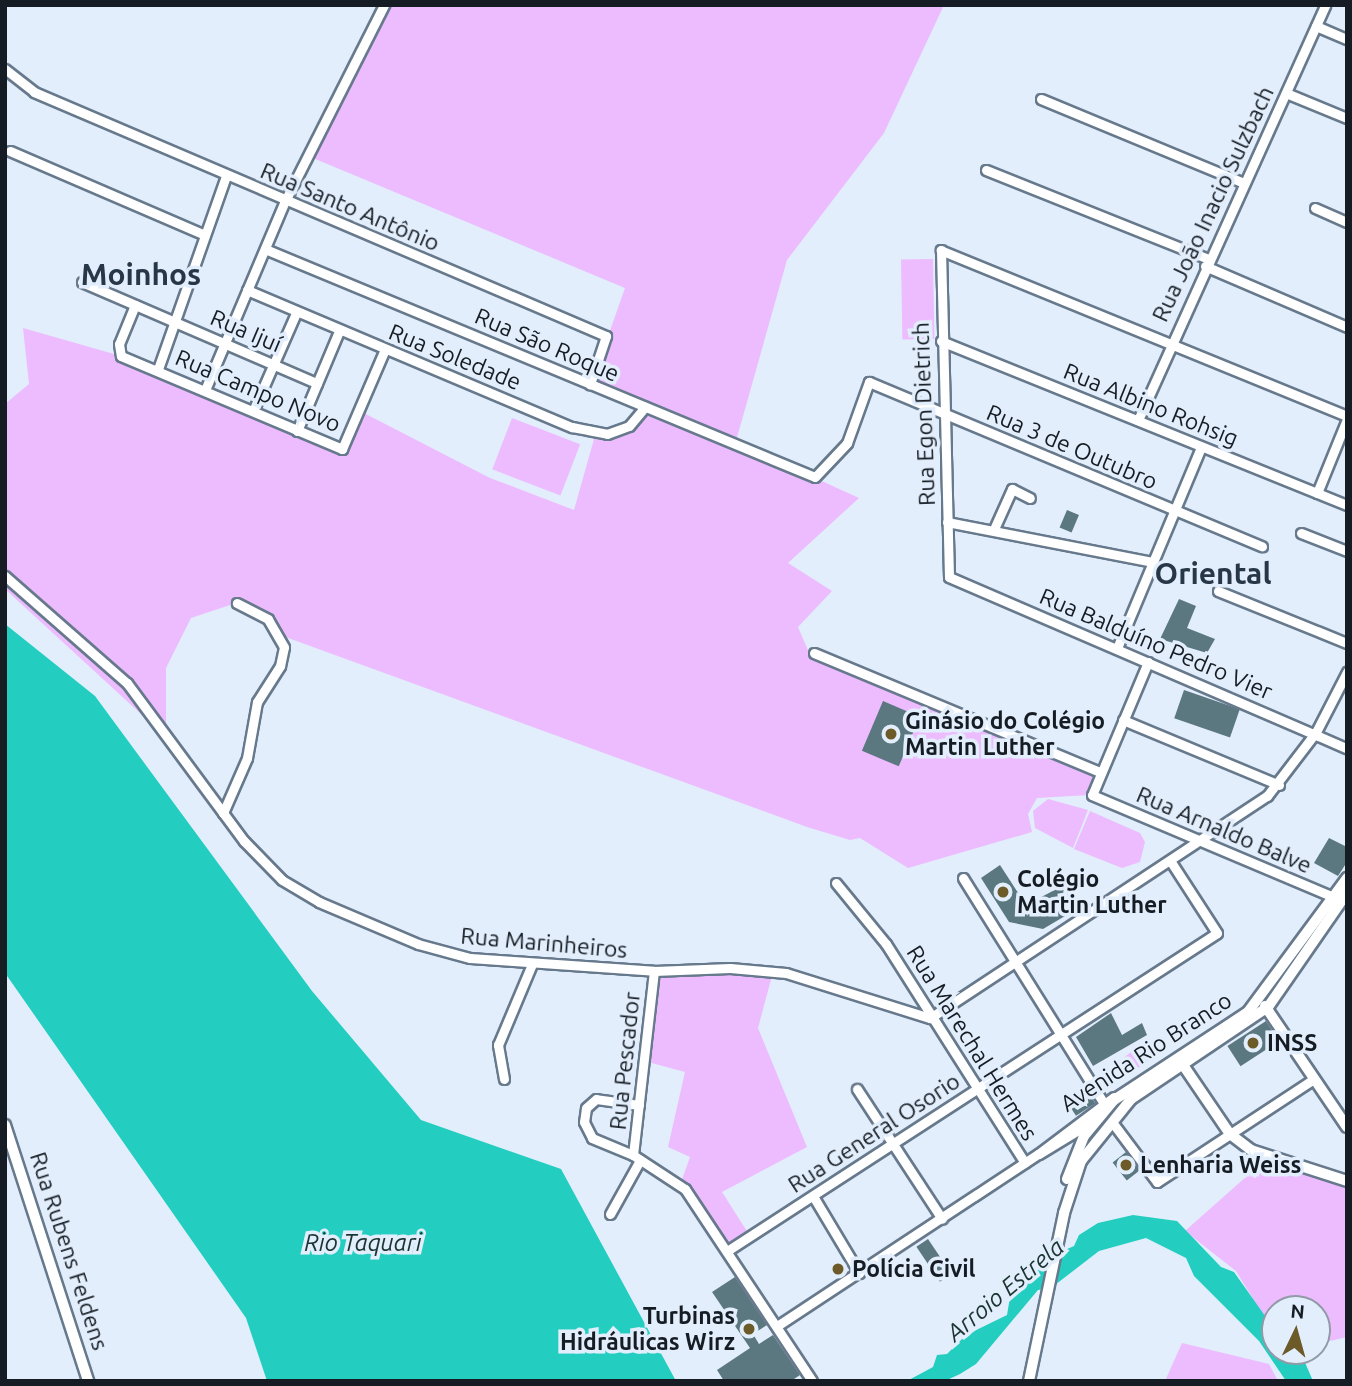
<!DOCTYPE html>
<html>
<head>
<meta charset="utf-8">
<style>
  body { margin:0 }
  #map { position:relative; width:1352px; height:1386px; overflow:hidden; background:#e3eefc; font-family:Ubuntu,sans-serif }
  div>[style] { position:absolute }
  .green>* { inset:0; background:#ecbcfe; transform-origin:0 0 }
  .water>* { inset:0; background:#23cec1 }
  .building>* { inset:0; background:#5b7881; transform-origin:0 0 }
  .roads { filter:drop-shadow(2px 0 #67798c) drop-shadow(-2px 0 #67798c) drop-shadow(0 2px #67798c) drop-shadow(0 -2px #67798c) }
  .minor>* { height:9px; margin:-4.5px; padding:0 4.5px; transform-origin:4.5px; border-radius:4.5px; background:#fff }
  .major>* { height:10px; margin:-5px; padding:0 5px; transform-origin:5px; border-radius:5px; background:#fff }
  .dots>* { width:19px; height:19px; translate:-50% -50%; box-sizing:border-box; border:4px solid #e3eefc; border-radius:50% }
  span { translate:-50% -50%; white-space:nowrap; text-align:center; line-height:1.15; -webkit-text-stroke:7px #e3eefc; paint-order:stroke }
  .street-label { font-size:23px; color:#151c24 }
  .poi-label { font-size:23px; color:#151c24; font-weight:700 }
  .left { translate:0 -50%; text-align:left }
  .right { translate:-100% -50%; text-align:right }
  .water-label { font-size:24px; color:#1a3431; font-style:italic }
  .district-label { font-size:30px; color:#283748; font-weight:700 }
  .frame { position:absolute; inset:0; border:7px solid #151c24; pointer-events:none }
  .north { position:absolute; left:1261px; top:1295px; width:70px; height:70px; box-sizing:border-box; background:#e3eefc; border:2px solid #919aa6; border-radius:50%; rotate:5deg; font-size:19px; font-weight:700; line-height:28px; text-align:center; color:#151c24 }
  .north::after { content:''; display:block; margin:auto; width:24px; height:32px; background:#6c5a28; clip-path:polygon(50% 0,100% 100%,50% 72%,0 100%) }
</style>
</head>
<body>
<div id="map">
  <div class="green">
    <div style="clip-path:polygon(384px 5px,944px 5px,884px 133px,787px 260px,736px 441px,592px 382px,625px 288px,308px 156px)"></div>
    <div style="left:933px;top:259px;width:80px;height:32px;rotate:89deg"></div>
    <div style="clip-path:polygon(23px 328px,121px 356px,341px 449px,358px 410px,490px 478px,574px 510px,596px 432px,628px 426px,643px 408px,813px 477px,859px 498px,788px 563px,832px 591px,798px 627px,810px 655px,1098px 775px,1090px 795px,1037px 798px,1028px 814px,1032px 832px,908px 868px,860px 838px,850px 840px,807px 827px,280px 635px,267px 620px,236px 603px,191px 618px,166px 668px,166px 737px,5px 589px,5px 404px,29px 384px)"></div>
    <div style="left:512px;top:418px;width:73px;height:55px;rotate:21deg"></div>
    <div style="clip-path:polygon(1048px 799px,1088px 810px,1073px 848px,1035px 828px,1033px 811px)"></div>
    <div style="clip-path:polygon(1090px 811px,1140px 833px,1145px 842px,1140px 862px,1122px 868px,1074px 849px)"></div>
    <div style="clip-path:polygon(654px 971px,773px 972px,758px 1028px,807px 1147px,722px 1192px,750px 1236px,727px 1251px,680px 1185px,690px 1157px,668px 1147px,685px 1072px,648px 1062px)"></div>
    <div style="left:1141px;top:1045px;width:17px;height:32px;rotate:54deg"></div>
    <div style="clip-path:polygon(1265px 1160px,1347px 1183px,1347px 1337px,1317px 1344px,1317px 1309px,1275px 1309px,1275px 1335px,1236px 1271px,1185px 1231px)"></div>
    <div style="clip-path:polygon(1182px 1343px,1269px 1364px,1278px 1381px,1165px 1381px)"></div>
  </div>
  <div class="water">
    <div style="clip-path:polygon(5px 624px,95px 696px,312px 991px,421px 1120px,561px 1169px,676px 1381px,267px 1381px,246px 1318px,5px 973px)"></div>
    <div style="clip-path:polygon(1133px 1215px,1177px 1221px,1221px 1267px,1234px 1272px,1275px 1330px,1275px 1351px,1300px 1351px,1313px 1381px,1286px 1381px,1259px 1341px,1194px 1276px,1186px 1258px,1146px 1238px,1099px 1251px,1051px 1288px,1038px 1290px,976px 1364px,960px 1374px,945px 1381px,907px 1381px,933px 1367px,937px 1355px,947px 1354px,966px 1335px,1007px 1315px,1010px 1297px,1051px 1256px,1074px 1246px,1079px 1235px,1098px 1223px)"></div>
  </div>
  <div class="building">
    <div style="left:1067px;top:510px;width:13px;height:19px;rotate:23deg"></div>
    <div style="clip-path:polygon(1179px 599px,1196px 606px,1187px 628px,1215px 639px,1207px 653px,1160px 639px)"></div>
    <div style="left:1184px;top:690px;width:59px;height:30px;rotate:19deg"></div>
    <div style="left:883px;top:701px;width:40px;height:54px;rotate:23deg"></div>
    <div style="clip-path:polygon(1329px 838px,1347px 847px,1347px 862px,1338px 876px,1314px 863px)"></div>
    <div style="clip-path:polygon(1000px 865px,1026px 905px,1068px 883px,1082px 906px,1043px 929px,1009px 922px,981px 878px)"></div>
    <div style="clip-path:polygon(1111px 1013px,1122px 1035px,1142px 1023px,1147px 1035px,1093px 1066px,1076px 1037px)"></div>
    <div style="left:1266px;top:1021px;width:24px;height:46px;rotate:57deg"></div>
    <div style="left:1086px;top:1089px;width:17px;height:23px;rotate:57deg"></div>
    <div style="left:1126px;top:1152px;width:23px;height:17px;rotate:52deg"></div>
    <div style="left:928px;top:1239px;width:42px;height:14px;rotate:56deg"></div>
    <div style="clip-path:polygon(735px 1277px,767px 1325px,753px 1334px,759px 1344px,773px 1335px,800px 1375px,791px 1381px,724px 1381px,717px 1370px,750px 1348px,712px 1292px)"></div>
  </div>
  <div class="roads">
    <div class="minor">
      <div style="left:1316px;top:26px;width:34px;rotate:23deg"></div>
      <div style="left:5px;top:69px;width:37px;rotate:38deg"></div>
      <div style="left:34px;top:92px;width:622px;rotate:23.1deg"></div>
      <div style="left:606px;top:336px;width:51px;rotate:108.4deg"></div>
      <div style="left:1286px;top:93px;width:66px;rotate:22.3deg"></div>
      <div style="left:1041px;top:99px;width:220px;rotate:22.5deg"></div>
      <div style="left:10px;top:151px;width:212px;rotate:23.3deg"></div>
      <div style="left:986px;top:170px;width:240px;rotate:21.8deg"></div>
      <div style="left:1315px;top:208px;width:35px;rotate:24deg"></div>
      <div style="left:265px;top:249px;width:595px;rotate:22.52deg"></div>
      <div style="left:815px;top:477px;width:47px;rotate:-46.7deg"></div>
      <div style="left:847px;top:443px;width:65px;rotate:-70.2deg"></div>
      <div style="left:869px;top:382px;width:426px;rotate:22.7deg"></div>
      <div style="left:1205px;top:266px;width:155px;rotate:23.2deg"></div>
      <div style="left:82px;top:282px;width:256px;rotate:23.3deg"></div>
      <div style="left:247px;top:290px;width:353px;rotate:22.9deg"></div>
      <div style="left:572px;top:427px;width:36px;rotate:11deg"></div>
      <div style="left:607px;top:434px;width:23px;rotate:-20deg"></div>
      <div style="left:629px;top:426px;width:25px;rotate:-50deg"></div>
      <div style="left:135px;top:305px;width:42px;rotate:112.3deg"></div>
      <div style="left:119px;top:344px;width:12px;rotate:81deg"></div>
      <div style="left:121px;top:356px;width:240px;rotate:22.8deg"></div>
      <div style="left:342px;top:449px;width:109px;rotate:-66.7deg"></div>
      <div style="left:941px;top:341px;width:438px;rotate:22deg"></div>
      <div style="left:158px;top:369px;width:205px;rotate:-70.6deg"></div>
      <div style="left:205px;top:390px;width:205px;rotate:-67.1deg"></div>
      <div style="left:285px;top:201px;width:220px;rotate:-63.2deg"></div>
      <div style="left:253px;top:411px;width:107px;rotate:-66.3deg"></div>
      <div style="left:1347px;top:416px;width:439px;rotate:-157.8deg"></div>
      <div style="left:941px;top:250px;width:327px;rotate:88.6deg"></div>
      <div style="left:949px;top:577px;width:433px;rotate:23.3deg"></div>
      <div style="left:1138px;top:420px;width:455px;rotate:-65.7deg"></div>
      <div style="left:297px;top:431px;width:108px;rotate:-67.2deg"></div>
      <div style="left:1317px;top:493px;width:80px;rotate:-67.9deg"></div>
      <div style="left:947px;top:522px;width:209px;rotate:11deg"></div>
      <div style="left:994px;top:529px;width:44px;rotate:-65.8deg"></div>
      <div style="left:1012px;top:489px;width:20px;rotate:27deg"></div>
      <div style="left:1301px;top:533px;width:49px;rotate:21.4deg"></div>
      <div style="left:5px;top:576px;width:162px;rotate:41.3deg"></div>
      <div style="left:127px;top:683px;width:197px;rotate:53.5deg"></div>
      <div style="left:244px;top:841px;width:54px;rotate:45.7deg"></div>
      <div style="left:282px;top:880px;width:43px;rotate:30.7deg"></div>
      <div style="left:319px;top:902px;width:108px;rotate:23deg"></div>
      <div style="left:418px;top:944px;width:54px;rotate:15.1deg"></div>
      <div style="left:470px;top:958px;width:184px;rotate:4deg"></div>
      <div style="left:654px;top:971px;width:76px;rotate:-2.3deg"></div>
      <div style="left:730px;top:968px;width:56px;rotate:5.1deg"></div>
      <div style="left:786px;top:973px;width:151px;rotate:17.4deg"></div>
      <div style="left:1218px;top:591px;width:139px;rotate:22deg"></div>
      <div style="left:1117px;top:648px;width:218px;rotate:-67.3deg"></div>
      <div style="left:814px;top:653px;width:310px;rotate:22.6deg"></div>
      <div style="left:1148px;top:662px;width:144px;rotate:112.8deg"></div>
      <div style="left:1092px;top:795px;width:267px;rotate:22.9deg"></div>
      <div style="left:1123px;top:720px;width:169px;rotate:22.6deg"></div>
      <div style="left:223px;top:813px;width:60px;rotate:-66.4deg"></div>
      <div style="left:247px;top:758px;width:57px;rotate:-79.9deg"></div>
      <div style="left:257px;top:702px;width:43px;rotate:-57.4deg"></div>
      <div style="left:280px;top:666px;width:19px;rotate:-78deg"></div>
      <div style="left:284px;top:647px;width:32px;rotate:-120deg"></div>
      <div style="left:268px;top:619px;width:35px;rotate:-153deg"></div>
      <div style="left:963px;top:878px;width:266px;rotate:58deg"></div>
      <div style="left:836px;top:883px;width:79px;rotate:50.7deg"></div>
      <div style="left:886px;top:944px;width:259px;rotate:57.6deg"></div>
      <div style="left:930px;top:1018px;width:404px;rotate:-33.4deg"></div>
      <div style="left:1267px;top:796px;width:81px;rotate:-52.6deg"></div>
      <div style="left:1316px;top:732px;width:68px;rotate:-62.7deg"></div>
      <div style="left:504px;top:1079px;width:35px;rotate:-100deg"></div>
      <div style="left:498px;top:1045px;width:88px;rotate:-67.2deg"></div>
      <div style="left:857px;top:1089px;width:155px;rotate:56.8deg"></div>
      <div style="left:639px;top:1105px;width:43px;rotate:-172.1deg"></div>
      <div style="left:596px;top:1099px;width:13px;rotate:138deg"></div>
      <div style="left:586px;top:1108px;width:14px;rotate:98deg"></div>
      <div style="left:584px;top:1122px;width:18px;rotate:63deg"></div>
      <div style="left:592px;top:1138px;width:44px;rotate:22.5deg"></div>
      <div style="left:633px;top:1155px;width:62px;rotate:33.2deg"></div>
      <div style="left:685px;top:1189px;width:230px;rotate:56.5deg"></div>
      <div style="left:1112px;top:1122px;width:75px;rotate:53.1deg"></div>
      <div style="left:1157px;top:1182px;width:188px;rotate:-33.3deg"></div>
      <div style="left:1039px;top:1154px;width:63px;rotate:-31.4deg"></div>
      <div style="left:633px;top:1155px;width:185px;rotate:-83.5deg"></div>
      <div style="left:813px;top:1196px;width:90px;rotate:59.1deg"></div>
      <div style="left:610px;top:1214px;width:62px;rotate:-60.9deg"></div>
      <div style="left:727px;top:1251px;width:584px;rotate:-32.98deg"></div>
      <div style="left:1217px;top:933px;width:85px;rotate:-122.9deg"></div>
      <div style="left:777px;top:1326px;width:313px;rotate:-33.4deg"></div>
      <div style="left:1038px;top:1154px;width:95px;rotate:-36.9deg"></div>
    </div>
    <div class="major">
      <div style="left:1265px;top:1006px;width:146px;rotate:55.9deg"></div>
      <div style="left:1181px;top:1062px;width:87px;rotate:55.8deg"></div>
      <div style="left:1230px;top:1134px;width:26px;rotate:37deg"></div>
      <div style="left:1251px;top:1150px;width:101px;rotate:17.9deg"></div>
      <div style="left:5px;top:1125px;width:269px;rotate:72deg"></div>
      <div style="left:1067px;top:1179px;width:46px;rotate:-68.4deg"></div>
      <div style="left:1084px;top:1136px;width:47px;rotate:-50.2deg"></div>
      <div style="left:1114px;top:1100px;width:160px;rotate:-33.3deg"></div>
      <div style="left:1248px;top:1012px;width:167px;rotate:-53.5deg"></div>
      <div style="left:1029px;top:1381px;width:172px;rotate:-78.2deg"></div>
      <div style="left:1064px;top:1213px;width:55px;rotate:-71.9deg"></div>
      <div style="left:1081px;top:1161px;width:80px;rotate:-51.1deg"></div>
      <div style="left:1131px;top:1099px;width:165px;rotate:-33.9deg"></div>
      <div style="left:1268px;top:1007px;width:139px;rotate:-55.3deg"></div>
    </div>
  </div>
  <div class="dots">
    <div style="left:891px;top:734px;background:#6c5a28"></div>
    <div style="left:1003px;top:892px;background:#6c5a28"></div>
    <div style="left:1253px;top:1043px;background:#6c5a28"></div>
    <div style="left:1126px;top:1165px;background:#6c5a28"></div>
    <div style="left:838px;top:1269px;background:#6c5a28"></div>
    <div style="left:749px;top:1329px;background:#6c5a28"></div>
  </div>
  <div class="street-label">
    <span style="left:1213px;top:204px;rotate:-65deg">Rua João Inacio Sulzbach</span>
    <span style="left:350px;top:207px;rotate:23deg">Rua Santo Antônio</span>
    <span style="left:246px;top:331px;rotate:23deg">Rua Ijuí</span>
    <span style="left:547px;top:345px;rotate:23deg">Rua São Roque</span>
    <span style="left:455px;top:357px;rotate:22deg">Rua Soledade</span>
    <span style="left:258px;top:391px;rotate:23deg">Rua Campo Novo</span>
    <span style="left:1151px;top:405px;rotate:22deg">Rua Albino Rohsig</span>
    <span style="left:924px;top:414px;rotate:-92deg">Rua Egon Dietrich</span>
    <span style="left:1072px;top:447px;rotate:23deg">Rua 3 de Outubro</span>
    <span style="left:1156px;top:644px;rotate:23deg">Rua Balduíno Pedro Vier</span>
    <span style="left:1224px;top:830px;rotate:23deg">Rua Arnaldo Balve</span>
    <span style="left:544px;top:943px;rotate:5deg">Rua Marinheiros</span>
    <span style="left:972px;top:1043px;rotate:58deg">Rua Marechal Hermes</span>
    <span style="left:1146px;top:1052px;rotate:-33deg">Avenida Rio Branco</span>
    <span style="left:625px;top:1061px;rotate:-84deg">Rua Pescador</span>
    <span style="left:874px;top:1133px;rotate:-33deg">Rua General Osorio</span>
    <span style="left:69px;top:1251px;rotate:72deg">Rua Rubens Feldens</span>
  </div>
  <div class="poi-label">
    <span class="left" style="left:905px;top:734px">Ginásio do Colégio<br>Martin Luther</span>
    <span class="left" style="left:1017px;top:892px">Colégio<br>Martin Luther</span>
    <span class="left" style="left:1267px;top:1043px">INSS</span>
    <span class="left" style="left:1140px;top:1165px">Lenharia Weiss</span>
    <span class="left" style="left:852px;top:1269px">Polícia Civil</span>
    <span class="right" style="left:735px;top:1329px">Turbinas<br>Hidráulicas Wirz</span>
  </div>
  <div class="water-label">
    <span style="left:363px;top:1243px">Rio Taquari</span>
    <span style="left:1005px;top:1290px;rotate:-40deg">Arroio Estrela</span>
  </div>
  <div class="district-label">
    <span style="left:141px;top:274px">Moinhos</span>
    <span style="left:1213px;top:573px">Oriental</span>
  </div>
  <div class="frame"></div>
  <div class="north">N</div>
</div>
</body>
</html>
